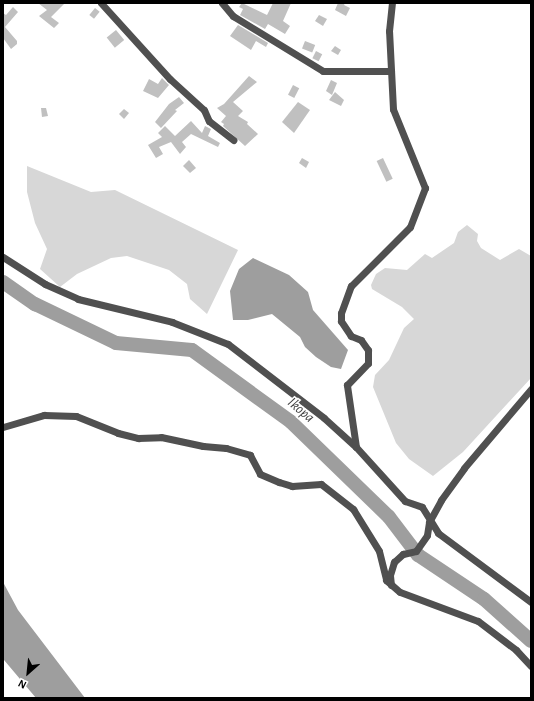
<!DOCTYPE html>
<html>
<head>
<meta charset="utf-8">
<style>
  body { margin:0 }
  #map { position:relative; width:534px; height:701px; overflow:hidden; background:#fff; font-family:"Alegreya Sans",sans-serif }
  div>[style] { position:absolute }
  .green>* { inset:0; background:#d7d7d7 }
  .water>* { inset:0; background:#9e9e9e }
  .river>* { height:14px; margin:-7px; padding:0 7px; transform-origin:7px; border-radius:7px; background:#9e9e9e }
  .building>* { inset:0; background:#c0c0c0; transform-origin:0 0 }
  .street>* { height:7px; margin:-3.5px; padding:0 3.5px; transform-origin:3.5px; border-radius:3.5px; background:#505050 }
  span { translate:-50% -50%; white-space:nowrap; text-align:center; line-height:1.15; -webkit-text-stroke:3px #fff; paint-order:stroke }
  .water-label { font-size:15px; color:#3f3f3f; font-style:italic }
  .frame { position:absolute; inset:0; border:4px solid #000; pointer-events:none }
  .north { position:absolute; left:8px; top:653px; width:40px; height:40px; -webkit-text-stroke:3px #fff; paint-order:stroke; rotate:207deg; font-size:11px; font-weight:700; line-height:16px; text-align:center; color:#000 }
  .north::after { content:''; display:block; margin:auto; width:14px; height:18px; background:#000; clip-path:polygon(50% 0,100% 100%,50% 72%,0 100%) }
</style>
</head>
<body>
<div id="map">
  <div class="green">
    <div style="clip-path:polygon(27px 166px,91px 192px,115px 190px,238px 250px,207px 314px,190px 299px,187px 284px,169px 270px,127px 256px,111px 258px,77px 274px,60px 287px,40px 269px,47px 249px,35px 223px,27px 192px)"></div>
    <div style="clip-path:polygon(467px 225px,478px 234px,477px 241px,481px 248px,500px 260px,519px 249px,531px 256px,531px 378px,463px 452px,433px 476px,409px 459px,396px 443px,373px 387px,375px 375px,389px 360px,404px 328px,414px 319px,402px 307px,372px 289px,371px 285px,376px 274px,385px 268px,407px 270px,425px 254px,432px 258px,454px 243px,458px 232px)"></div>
  </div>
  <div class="water">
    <div style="clip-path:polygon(253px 258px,289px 275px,308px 292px,313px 310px,348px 350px,341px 369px,331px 367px,316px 357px,305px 347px,300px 337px,272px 314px,248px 320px,233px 320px,230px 291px,239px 269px)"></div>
    <div style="clip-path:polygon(3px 582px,18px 610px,85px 698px,36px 698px,4px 660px)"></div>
  </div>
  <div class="river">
    <div style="left:3px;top:282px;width:39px;rotate:35deg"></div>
    <div style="left:35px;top:304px;width:90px;rotate:25.7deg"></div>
    <div style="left:116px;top:343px;width:76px;rotate:5.3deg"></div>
    <div style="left:192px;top:350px;width:122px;rotate:36deg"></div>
    <div style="left:291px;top:422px;width:136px;rotate:44.1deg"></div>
    <div style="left:389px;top:517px;width:48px;rotate:52.7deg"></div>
    <div style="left:418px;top:555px;width:79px;rotate:33.7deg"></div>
    <div style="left:484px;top:599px;width:63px;rotate:41.8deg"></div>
  </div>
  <div class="building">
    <div style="clip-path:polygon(38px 3px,65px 3px,51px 17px,59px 23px,54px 28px,39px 16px,47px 10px)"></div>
    <div style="clip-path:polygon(242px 3px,267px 15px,273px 3px,291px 3px,283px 21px,290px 26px,285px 34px,268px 24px,265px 29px,240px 15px,243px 9px,239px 7px)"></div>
    <div style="clip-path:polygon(338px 3px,345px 3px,344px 5px,350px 8px,346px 16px,335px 10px)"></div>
    <div style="clip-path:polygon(13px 7px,18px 12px,5px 27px,17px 41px,17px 44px,11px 49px,3px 38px,3px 13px,6px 15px)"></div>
    <div style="left:95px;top:8px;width:6px;height:9px;rotate:39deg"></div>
    <div style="clip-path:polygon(319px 15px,327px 19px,323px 26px,315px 21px)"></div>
    <div style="clip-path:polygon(238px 25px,268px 43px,266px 47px,256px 41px,251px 50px,230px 36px)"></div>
    <div style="left:116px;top:30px;width:13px;height:12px;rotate:51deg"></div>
    <div style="left:305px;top:41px;width:11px;height:8px;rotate:22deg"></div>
    <div style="clip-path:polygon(335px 46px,341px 50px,338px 55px,331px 51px)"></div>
    <div style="left:316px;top:51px;width:7px;height:8px;rotate:27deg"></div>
    <div style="clip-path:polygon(249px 76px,257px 82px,233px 102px,243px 111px,238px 116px,248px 122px,247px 124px,258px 134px,245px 146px,223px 126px,224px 124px,221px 122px,226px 116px,217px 108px,224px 104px)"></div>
    <div style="clip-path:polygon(162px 78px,169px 85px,158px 98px,143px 91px,149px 79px,158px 84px)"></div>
    <div style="clip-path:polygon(331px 80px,337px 83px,332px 95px,326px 91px)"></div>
    <div style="left:293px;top:85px;width:7px;height:11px;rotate:27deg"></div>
    <div style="clip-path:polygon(335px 92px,344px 100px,341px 106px,329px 100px)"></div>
    <div style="clip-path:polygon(179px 97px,184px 103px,175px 110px,177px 111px,161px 128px,155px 122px,169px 104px)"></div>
    <div style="clip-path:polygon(298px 102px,310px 110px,294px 133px,282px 122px)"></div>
    <div style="clip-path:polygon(41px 108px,46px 108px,48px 116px,42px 117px)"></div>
    <div style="clip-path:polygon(124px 109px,129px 113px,124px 119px,119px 114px)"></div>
    <div style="clip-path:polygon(191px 121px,202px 133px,205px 126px,211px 129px,208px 136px,220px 143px,218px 147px,191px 134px,182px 142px,186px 147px,180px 154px,171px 142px,159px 147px,163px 154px,156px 158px,148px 145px,162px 137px,158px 133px,165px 126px,175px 136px)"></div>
    <div style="clip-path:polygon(302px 158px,309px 162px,306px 168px,299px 163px)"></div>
    <div style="left:383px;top:158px;width:23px;height:7px;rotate:65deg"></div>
    <div style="clip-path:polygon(189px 160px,196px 168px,190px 173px,183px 166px)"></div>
  </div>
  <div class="street">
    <div style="left:101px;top:3px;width:103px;rotate:47.8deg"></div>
    <div style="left:170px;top:79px;width:46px;rotate:42.4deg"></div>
    <div style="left:204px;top:110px;width:12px;rotate:66deg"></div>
    <div style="left:209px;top:121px;width:31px;rotate:38deg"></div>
    <div style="left:222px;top:3px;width:17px;rotate:50deg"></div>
    <div style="left:233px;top:16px;width:105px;rotate:31.4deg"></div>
    <div style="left:323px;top:71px;width:68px"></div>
    <div style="left:3px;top:257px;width:50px;rotate:32.7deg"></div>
    <div style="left:45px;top:284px;width:36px;rotate:24deg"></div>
    <div style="left:78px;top:299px;width:97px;rotate:13.7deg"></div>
    <div style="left:172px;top:322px;width:60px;rotate:21.4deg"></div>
    <div style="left:228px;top:344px;width:121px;rotate:37.6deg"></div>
    <div style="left:324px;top:418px;width:43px;rotate:42.2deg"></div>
    <div style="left:356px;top:447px;width:73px;rotate:47.8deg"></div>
    <div style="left:405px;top:501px;width:18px;rotate:19deg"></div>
    <div style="left:422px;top:507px;width:31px;rotate:58deg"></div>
    <div style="left:438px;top:533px;width:116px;rotate:36.6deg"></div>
    <div style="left:3px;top:427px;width:43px;rotate:-16.3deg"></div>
    <div style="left:44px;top:415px;width:32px;rotate:2deg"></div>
    <div style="left:76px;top:416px;width:45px;rotate:22deg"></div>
    <div style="left:118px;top:433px;width:21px;rotate:14deg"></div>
    <div style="left:138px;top:438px;width:23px;rotate:-2deg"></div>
    <div style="left:161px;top:437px;width:43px;rotate:12.1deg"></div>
    <div style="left:203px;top:446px;width:23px;rotate:5deg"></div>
    <div style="left:226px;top:448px;width:25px;rotate:16deg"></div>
    <div style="left:250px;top:455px;width:21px;rotate:62deg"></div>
    <div style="left:260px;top:474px;width:21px;rotate:23deg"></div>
    <div style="left:279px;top:482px;width:14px;rotate:17deg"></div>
    <div style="left:292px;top:486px;width:29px;rotate:-4deg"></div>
    <div style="left:321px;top:484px;width:41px;rotate:38deg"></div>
    <div style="left:353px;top:509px;width:49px;rotate:58.2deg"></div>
    <div style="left:379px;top:551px;width:30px;rotate:76deg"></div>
    <div style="left:386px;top:580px;width:18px;rotate:41deg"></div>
    <div style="left:400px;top:592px;width:83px;rotate:20.4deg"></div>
    <div style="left:478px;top:621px;width:48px;rotate:37.3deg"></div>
    <div style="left:516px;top:650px;width:22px;rotate:47deg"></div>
    <div style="left:356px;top:447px;width:63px;rotate:-98.3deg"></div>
    <div style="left:347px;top:385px;width:30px;rotate:-46deg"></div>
    <div style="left:368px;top:363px;width:13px;rotate:-90deg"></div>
    <div style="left:368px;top:350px;width:12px;rotate:-125deg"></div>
    <div style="left:361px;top:340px;width:11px;rotate:-158deg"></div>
    <div style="left:351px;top:336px;width:18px;rotate:-124deg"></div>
    <div style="left:341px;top:321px;width:8px;rotate:-90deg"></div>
    <div style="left:341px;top:313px;width:29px;rotate:-70deg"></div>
    <div style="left:351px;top:286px;width:83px;rotate:-45deg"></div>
    <div style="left:410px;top:227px;width:42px;rotate:-69deg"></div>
    <div style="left:425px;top:188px;width:85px;rotate:-112.1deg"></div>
    <div style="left:393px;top:109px;width:78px;rotate:-92.9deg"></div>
    <div style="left:389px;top:31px;width:28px;rotate:-84deg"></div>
    <div style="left:391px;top:585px;width:10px;rotate:-96deg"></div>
    <div style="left:390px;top:575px;width:14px;rotate:-73deg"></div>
    <div style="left:394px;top:562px;width:12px;rotate:-42deg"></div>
    <div style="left:403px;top:554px;width:13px;rotate:-13deg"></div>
    <div style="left:416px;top:551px;width:19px;rotate:-55deg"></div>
    <div style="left:427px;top:535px;width:13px;rotate:-81deg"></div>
    <div style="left:429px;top:522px;width:25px;rotate:-61deg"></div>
    <div style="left:441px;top:500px;width:39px;rotate:-54deg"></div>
    <div style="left:464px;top:468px;width:104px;rotate:-49.7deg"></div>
  </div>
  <div class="water-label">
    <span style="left:301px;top:410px;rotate:40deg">Ikopa</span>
  </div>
  <div class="frame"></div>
  <div class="north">N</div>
</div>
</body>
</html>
